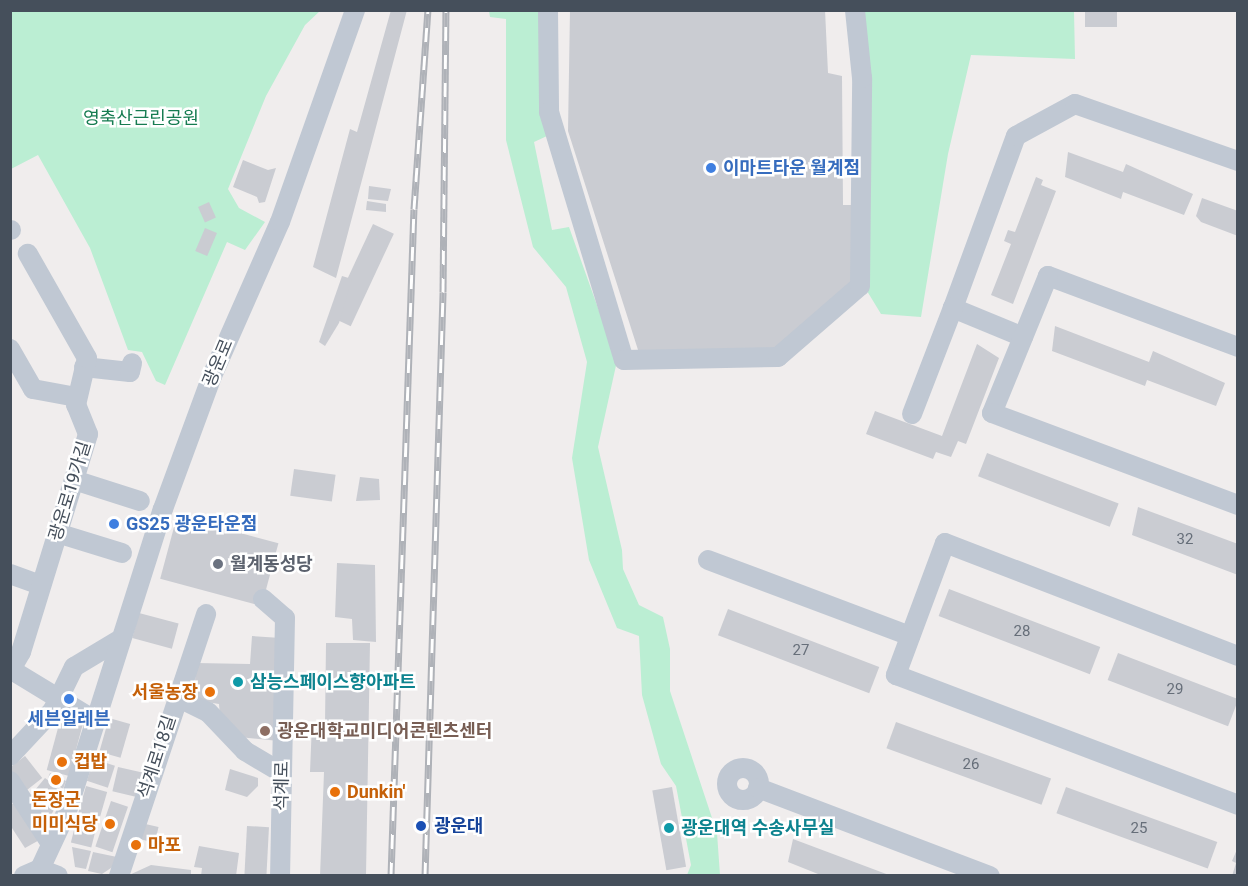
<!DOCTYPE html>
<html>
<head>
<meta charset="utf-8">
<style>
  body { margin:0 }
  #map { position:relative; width:1248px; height:886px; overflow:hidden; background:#f0eded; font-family:Roboto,"Noto Sans KR",sans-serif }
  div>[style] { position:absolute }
  .green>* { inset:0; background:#bbeed3 }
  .building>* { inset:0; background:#caccd2; transform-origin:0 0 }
  .minor>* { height:20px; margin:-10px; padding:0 10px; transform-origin:10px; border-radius:10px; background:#c0c8d3 }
  .minor>.ring { margin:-10px; padding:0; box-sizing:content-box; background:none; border:20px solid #c0c8d3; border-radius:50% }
  .rail>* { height:7px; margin-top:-3.5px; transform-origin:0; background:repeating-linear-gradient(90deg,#fff 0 14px,#afb2b8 0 28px); box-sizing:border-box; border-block:2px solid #afb2b8 }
  .dots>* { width:16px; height:16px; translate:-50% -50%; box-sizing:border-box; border:3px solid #fff; border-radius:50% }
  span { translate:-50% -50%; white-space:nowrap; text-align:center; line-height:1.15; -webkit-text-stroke:5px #fff; paint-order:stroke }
  .number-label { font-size:15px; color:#666e79 }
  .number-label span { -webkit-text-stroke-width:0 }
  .park-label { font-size:18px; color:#167c51 }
  .shop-label { font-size:18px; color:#366cbe; font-weight:700 }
  .left { translate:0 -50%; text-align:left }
  .street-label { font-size:18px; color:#454f5b }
  .worship-label { font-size:18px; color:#5b616d; font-weight:700 }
  .culture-label { font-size:18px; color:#0d838f; font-weight:700 }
  .food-label { font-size:18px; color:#c56008; font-weight:700 }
  .right { translate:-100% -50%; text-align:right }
  .education-label { font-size:18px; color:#785e54; font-weight:700 }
  .transit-label { font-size:18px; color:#164399; font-weight:700 }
  .frame { position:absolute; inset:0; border:12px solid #454f5b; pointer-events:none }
</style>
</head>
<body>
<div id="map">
  <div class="green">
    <div style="clip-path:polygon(11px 11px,320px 11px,305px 25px,266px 96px,228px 189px,239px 208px,265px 222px,245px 250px,227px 242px,165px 385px,156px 381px,142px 352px,128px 350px,90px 248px,38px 155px,11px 169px)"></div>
    <div style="clip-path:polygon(489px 11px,539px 11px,547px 136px,534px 142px,552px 230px,569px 227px,617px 361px,598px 447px,622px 550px,623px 569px,639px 605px,663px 617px,670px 649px,670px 691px,717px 833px,720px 875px,687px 875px,691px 865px,676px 786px,661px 764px,642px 695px,639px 636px,617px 628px,589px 560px,572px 458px,587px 362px,566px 287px,533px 247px,506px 140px,506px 19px,490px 17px)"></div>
    <div style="clip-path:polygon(864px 11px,1074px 11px,1075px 59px,971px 55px,948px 154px,921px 317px,881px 314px,867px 291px)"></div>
  </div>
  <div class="building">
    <div style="clip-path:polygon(391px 10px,407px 10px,336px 278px,313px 267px,350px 129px,357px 132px)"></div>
    <div style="clip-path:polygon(570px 10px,825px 10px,828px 73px,842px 76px,843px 205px,857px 205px,856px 282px,784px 351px,639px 353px,568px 131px)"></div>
    <div style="left:1085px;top:10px;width:32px;height:17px"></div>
    <div style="clip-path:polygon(1068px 152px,1123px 172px,1126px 164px,1193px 194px,1184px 215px,1123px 192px,1121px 199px,1065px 177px)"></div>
    <div style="clip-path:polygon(243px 160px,268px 170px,276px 168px,265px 202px,259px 203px,257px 197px,233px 187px)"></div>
    <div style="clip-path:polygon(1036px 177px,1043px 180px,1041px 185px,1056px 191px,1013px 304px,991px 295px,1011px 244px,1004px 241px,1008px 230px,1015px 232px)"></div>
    <div style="clip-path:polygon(369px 186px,391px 189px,388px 201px,368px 199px)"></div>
    <div style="clip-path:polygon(1202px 198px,1238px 211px,1238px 236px,1201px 222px,1196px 216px)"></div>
    <div style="clip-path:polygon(367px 201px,386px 204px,386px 212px,366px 210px)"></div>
    <div style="left:209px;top:202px;width:17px;height:12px;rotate:66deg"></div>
    <div style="left:373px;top:224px;width:23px;height:102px;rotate:25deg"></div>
    <div style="left:205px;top:228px;width:13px;height:25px;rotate:23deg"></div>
    <div style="clip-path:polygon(342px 276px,352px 279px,339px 323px,325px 346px,319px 342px)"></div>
    <div style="clip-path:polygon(1055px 326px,1149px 362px,1153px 351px,1225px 383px,1216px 406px,1147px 380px,1145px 386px,1052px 351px)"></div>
    <div style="clip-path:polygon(977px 344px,999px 358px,966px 444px,958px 441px,951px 457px,936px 452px,933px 459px,866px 434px,875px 411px,942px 436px)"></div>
    <div style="left:987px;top:453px;width:141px;height:25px;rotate:21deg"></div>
    <div style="left:294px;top:469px;width:42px;height:27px;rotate:8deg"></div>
    <div style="clip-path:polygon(360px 477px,379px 479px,380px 500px,356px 501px)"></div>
    <div style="clip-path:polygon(1138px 507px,1238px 544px,1238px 575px,1132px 535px)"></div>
    <div style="left:177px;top:516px;width:105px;height:65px;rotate:15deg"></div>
    <div style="clip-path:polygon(337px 563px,375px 565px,376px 642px,353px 640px,352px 619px,335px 617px)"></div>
    <div style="left:949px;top:589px;width:162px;height:29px;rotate:21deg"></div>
    <div style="left:728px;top:609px;width:162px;height:28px;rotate:21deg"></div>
    <div style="left:139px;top:613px;width:41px;height:26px;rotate:15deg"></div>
    <div style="clip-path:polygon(252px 636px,281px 638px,279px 741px,239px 737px,220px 716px,219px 704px,194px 700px,196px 663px,250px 664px)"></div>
    <div style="clip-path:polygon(326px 643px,370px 643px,366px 876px,320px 876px,324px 772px,310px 772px,312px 723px,325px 723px)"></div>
    <div style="left:1118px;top:653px;width:129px;height:29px;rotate:21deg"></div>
    <div style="left:62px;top:713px;width:23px;height:59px;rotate:15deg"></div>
    <div style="left:109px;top:718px;width:22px;height:35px;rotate:16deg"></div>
    <div style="left:896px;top:722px;width:165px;height:28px;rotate:20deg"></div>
    <div style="left:25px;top:756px;width:28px;height:21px;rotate:52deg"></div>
    <div style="left:94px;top:759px;width:22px;height:23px;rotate:18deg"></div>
    <div style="left:118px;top:767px;width:26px;height:25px;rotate:13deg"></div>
    <div style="clip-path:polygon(230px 769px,258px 778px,258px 786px,247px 797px,225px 790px)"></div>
    <div style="clip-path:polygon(50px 773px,66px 781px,63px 789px,48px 778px)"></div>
    <div style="clip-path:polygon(45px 778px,64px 792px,46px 824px,30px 796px)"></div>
    <div style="left:86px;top:786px;width:22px;height:34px;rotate:16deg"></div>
    <div style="left:672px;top:787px;width:81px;height:20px;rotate:80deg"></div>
    <div style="left:1066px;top:787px;width:161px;height:28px;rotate:20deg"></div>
    <div style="clip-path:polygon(18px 801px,43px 838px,25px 848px,10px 825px,10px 805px)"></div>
    <div style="left:111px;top:801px;width:18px;height:48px;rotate:19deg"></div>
    <div style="left:76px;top:822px;width:21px;height:21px;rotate:14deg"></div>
    <div style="left:141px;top:823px;width:18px;height:16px;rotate:13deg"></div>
    <div style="left:247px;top:826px;width:22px;height:50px;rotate:3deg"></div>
    <div style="clip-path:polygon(793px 839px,889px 875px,889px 876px,823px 876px,788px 862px)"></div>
    <div style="clip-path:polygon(199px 846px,239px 853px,236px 876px,201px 876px,202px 868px,194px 867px)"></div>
    <div style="clip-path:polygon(72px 847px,91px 851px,86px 869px,75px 867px)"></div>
    <div style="clip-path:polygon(1238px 847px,1238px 876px,1232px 876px,1236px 863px,1232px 861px)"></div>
    <div style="clip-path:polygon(93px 852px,117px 857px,114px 866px,102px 874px,88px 871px)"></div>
    <div style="clip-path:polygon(151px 865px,191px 870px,191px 876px,127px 876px)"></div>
  </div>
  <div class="minor">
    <div style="left:548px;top:10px;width:102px;rotate:89.4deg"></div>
    <div style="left:549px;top:112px;width:259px;rotate:73.2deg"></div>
    <div style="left:624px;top:360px;width:154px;rotate:-1.1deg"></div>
    <div style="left:778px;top:357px;width:108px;rotate:-40.9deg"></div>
    <div style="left:860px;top:286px;width:208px;rotate:-89.4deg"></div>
    <div style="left:862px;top:78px;width:68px;rotate:-95.9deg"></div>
    <div style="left:10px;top:230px;width:1px"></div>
    <div style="left:1023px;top:337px;width:76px;rotate:-157.5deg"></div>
    <div style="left:953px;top:308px;width:183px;rotate:-69.9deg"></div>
    <div style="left:1016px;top:136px;width:67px;rotate:-28.5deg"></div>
    <div style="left:1075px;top:104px;width:173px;rotate:19.3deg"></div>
    <div style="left:1238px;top:347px;width:203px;rotate:-159.5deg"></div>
    <div style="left:1048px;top:276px;width:148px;rotate:112.2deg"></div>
    <div style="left:992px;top:413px;width:263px;rotate:20.5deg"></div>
    <div style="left:10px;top:349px;width:46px;rotate:60.1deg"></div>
    <div style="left:33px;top:389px;width:44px;rotate:10.5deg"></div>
    <div style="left:84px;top:367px;width:46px;rotate:6.2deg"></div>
    <div style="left:130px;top:372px;width:9px;rotate:-77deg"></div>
    <div style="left:912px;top:414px;width:114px;rotate:-68.9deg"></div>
    <div style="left:74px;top:480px;width:69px;rotate:17.7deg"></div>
    <div style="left:57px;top:533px;width:68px;rotate:17.1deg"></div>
    <div style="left:708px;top:560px;width:216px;rotate:20.6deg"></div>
    <div style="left:10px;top:574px;width:32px;rotate:20deg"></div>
    <div style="left:263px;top:599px;width:29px;rotate:41deg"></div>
    <div style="left:285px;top:618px;width:258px;rotate:91.1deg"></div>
    <div style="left:1238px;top:656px;width:314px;rotate:-158.9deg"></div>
    <div style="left:945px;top:543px;width:141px;rotate:110.4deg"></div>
    <div style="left:896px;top:675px;width:366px;rotate:20.8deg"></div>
    <div style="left:10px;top:669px;width:98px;rotate:31.3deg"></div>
    <div style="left:10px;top:671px;width:22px;rotate:-60deg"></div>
    <div style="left:21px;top:652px;width:228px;rotate:-72.9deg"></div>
    <div style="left:88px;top:434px;width:31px;rotate:-112deg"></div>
    <div style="left:76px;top:405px;width:48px;rotate:-76.8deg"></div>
    <div style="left:87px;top:358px;width:120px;rotate:-119.6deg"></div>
    <div style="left:177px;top:697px;width:34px;rotate:26deg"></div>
    <div style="left:208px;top:712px;width:54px;rotate:46.5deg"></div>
    <div style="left:245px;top:751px;width:43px;rotate:30.7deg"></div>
    <div style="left:10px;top:756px;width:63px;rotate:-46.9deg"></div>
    <div style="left:53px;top:710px;width:48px;rotate:-64deg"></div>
    <div style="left:74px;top:667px;width:52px;rotate:-31deg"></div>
    <div class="ring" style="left:727px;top:768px;width:12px;height:12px"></div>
    <div style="left:10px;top:781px;width:75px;rotate:56.9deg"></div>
    <div style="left:758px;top:788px;width:248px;rotate:20.8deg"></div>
    <div style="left:40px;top:869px;width:19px;rotate:21deg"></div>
    <div style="left:24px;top:876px;width:17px;rotate:-24deg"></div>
    <div style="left:40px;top:869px;width:64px;rotate:-65deg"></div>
    <div style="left:67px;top:811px;width:317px;rotate:-72.4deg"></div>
    <div style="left:163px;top:509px;width:142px;rotate:-69.8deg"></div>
    <div style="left:212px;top:376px;width:168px;rotate:-66.2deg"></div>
    <div style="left:280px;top:222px;width:225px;rotate:-70.5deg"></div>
    <div style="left:119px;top:876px;width:276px;rotate:-71.6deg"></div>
  </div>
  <div class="rail">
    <div style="left:391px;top:876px;width:667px;rotate:-88.03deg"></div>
    <div style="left:414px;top:209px;width:199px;rotate:-86deg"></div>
    <div style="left:425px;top:876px;width:584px;rotate:-88.23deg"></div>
    <div style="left:443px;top:292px;width:282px;rotate:-89.4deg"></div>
  </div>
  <div class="dots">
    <div style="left:711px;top:168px;background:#3f7fe0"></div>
    <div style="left:114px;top:524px;background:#3f7fe0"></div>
    <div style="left:218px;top:564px;background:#6b7280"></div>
    <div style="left:238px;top:682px;background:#0f9aa8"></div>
    <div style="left:210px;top:692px;background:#e8710a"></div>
    <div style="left:69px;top:699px;background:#3f7fe0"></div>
    <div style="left:265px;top:731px;background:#8d6e63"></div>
    <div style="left:62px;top:762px;background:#e8710a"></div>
    <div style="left:56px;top:780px;background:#e8710a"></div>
    <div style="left:335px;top:792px;background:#e8710a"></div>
    <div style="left:110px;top:824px;background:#e8710a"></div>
    <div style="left:421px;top:826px;background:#1a4fb4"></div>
    <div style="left:669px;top:828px;background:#0f9aa8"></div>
    <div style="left:136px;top:845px;background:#e8710a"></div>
  </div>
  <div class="number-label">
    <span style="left:1185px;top:540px">32</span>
    <span style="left:1022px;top:632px">28</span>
    <span style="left:801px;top:651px">27</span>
    <span style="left:1175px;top:690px">29</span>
    <span style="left:971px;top:765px">26</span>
    <span style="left:1139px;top:829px">25</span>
  </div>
  <div class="park-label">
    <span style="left:141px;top:118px">영축산근린공원</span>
  </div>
  <div class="shop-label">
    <span class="left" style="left:723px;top:168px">이마트타운 월계점</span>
    <span class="left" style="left:126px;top:524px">GS25 광운타운점</span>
    <span style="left:69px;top:719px">세븐일레븐</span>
  </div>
  <div class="street-label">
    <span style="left:218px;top:363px;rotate:-67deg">광운로</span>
    <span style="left:70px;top:491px;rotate:-73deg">광운로19가길</span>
    <span style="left:157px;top:757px;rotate:-72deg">석계로18길</span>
    <span style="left:282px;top:786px;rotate:-89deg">석계로</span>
  </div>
  <div class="worship-label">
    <span class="left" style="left:230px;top:564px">월계동성당</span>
  </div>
  <div class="culture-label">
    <span class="left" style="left:250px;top:682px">삼능스페이스향아파트</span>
    <span class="left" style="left:681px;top:828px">광운대역 수송사무실</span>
  </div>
  <div class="food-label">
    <span class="right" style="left:198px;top:692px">서울농장</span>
    <span class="left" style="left:74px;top:762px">컵밥</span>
    <span class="left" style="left:347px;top:792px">Dunkin'</span>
    <span style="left:56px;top:800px">돈장군</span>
    <span class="right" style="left:98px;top:824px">미미식당</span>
    <span class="left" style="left:148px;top:845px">마포</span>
  </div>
  <div class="education-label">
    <span class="left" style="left:277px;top:731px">광운대학교미디어콘텐츠센터</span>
  </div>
  <div class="transit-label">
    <span class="left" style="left:434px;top:826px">광운대</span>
  </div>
  <div class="frame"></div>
</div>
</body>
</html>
